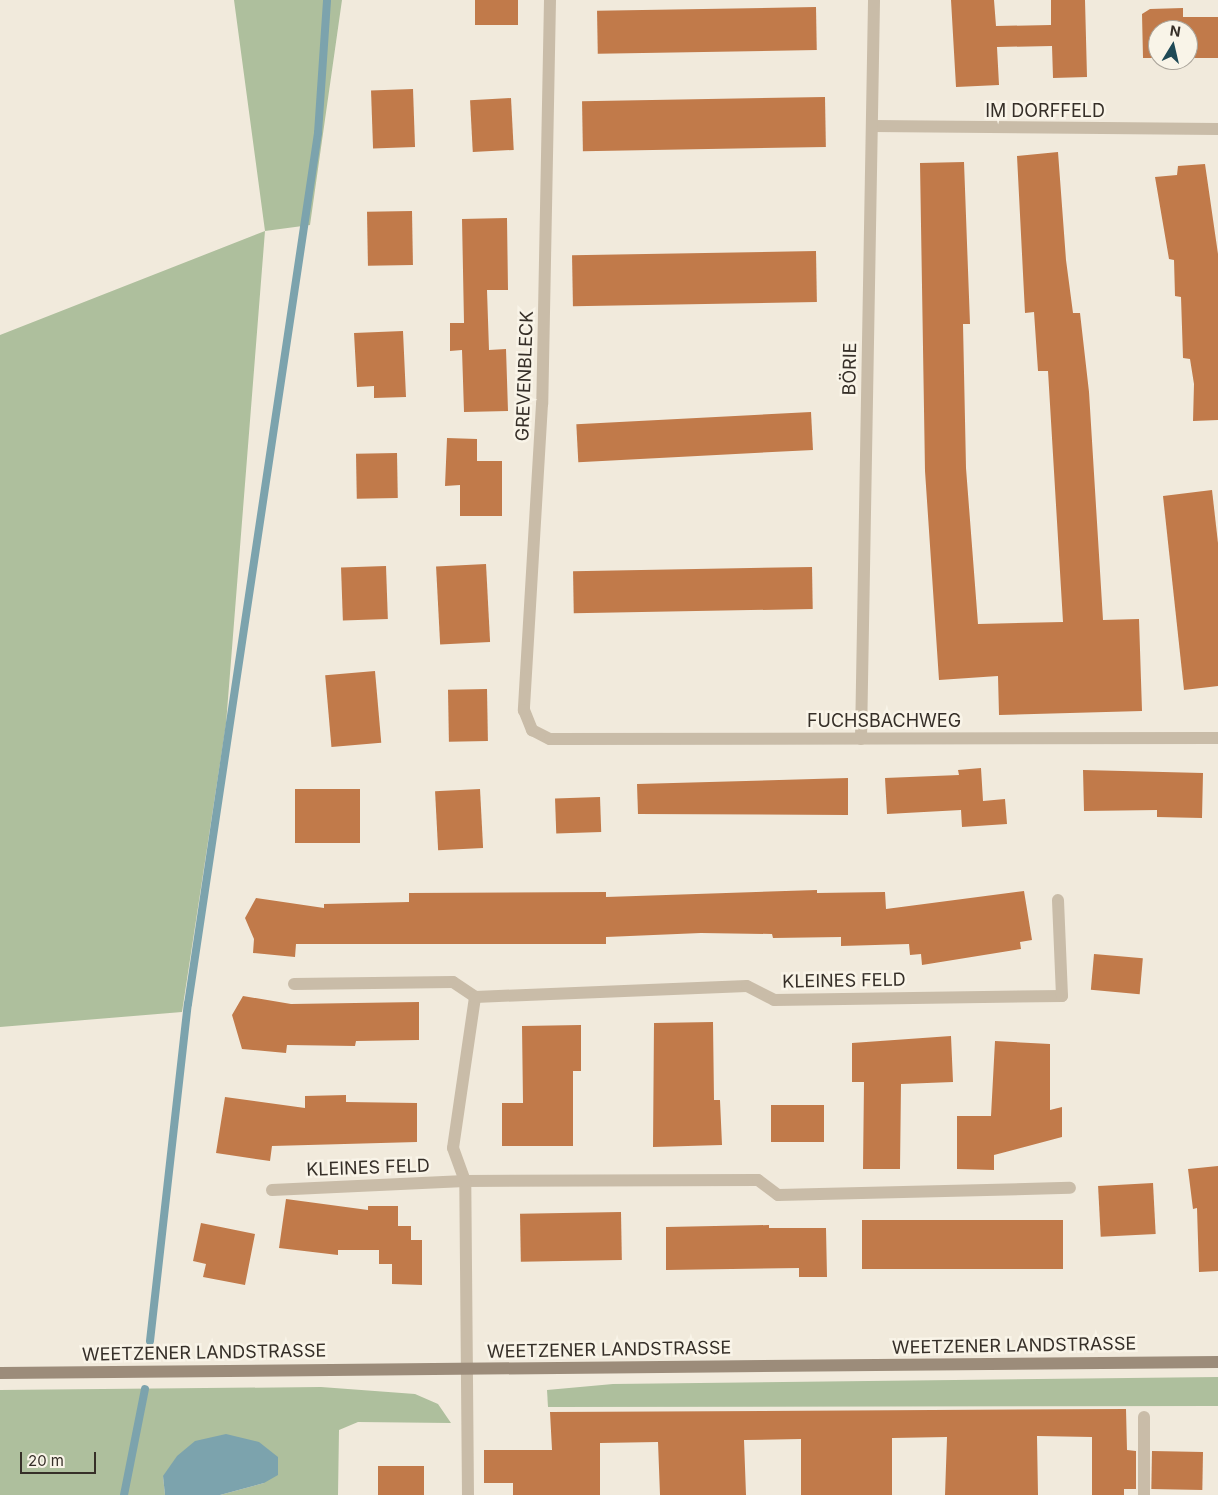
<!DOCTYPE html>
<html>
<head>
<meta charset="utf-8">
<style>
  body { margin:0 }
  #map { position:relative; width:1218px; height:1495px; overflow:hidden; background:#f1eadc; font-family:Inter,sans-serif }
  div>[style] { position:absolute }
  .green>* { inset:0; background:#aebf9d }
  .water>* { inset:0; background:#7ca3ad }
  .stream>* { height:8px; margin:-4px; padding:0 4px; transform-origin:4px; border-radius:4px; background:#7ca3ad }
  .building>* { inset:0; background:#c17a4a; transform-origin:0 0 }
  .street>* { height:12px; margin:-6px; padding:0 6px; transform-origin:6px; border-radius:6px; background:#c9bca8 }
  .secondary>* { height:12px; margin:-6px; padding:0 6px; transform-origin:6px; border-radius:6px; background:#9c8c7a }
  span { translate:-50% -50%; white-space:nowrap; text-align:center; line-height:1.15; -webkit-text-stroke:5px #f9f4e8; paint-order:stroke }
  .street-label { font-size:18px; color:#362f28 }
  .north { position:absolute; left:1148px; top:20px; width:50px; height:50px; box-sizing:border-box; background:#f9f4e8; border:1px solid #aba59b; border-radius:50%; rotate:9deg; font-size:14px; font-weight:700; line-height:20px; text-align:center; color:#362f28 }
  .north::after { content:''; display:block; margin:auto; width:18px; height:22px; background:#1f4956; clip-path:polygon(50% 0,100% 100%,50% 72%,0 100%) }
  .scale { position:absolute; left:20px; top:1452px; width:76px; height:22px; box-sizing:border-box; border:2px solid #362f28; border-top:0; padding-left:6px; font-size:15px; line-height:18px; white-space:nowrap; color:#362f28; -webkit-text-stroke:4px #f9f4e8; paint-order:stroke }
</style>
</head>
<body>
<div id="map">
  <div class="green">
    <div style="clip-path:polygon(234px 0,342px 0,310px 225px,265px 231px,226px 724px,182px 1012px,0 1027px,0 335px,265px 231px)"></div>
    <div style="clip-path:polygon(1218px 1377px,1218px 1406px,548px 1407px,547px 1390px,613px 1384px)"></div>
    <div style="clip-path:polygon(321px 1387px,415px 1394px,438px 1404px,451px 1423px,358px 1422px,339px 1430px,338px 1495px,220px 1495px,264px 1483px,163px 1476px,165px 1495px,0 1495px,0 1390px)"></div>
  </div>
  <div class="water">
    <div style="clip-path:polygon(226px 1434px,259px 1442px,278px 1457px,278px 1475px,264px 1483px,220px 1495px,165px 1495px,163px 1476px,177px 1456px,195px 1441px)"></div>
  </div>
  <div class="stream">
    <div style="left:150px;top:1341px;width:339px;rotate:-83.6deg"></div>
    <div style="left:188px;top:1004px;width:881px;rotate:-81.51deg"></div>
    <div style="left:318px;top:133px;width:133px;rotate:-86.1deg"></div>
    <div style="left:124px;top:1495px;width:108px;rotate:-78.8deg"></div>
  </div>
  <div class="building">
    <div style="left:475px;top:0;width:43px;height:25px"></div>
    <div style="clip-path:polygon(951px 0,994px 0,996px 26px,1051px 25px,1051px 0,1085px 0,1087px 77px,1053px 78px,1052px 46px,997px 47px,999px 85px,956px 87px)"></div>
    <div style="left:816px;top:7px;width:43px;height:219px;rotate:89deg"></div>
    <div style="clip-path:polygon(1183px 8px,1183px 17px,1218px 17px,1218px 58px,1188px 58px,1188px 30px,1158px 30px,1158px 58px,1143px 58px,1142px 14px,1150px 9px)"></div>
    <div style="left:413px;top:89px;width:58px;height:42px;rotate:88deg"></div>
    <div style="left:825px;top:97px;width:50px;height:243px;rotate:89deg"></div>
    <div style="left:511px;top:98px;width:52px;height:41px;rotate:87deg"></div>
    <div style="clip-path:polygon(1058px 152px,1066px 260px,1073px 313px,1080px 313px,1089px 392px,1103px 620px,1139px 619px,1142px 711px,999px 715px,998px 676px,939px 680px,925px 471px,920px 163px,964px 162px,970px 324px,963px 324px,966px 468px,978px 624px,1063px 622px,1048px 371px,1038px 371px,1034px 312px,1025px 313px,1017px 156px)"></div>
    <div style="clip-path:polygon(1205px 164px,1218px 254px,1218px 420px,1193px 421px,1194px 384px,1190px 359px,1183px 358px,1181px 297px,1175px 296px,1174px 260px,1169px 259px,1155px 177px,1177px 175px,1178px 166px)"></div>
    <div style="left:412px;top:211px;width:54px;height:45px;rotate:89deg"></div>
    <div style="clip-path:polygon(507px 218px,508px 290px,487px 290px,489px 350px,506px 349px,508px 411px,464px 412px,462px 350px,450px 351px,450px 323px,464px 323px,462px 219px)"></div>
    <div style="left:816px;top:251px;width:51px;height:244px;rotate:89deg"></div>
    <div style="clip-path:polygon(403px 331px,406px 397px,374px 398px,374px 386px,357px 387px,354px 333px)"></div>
    <div style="left:811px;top:412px;width:38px;height:235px;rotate:87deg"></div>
    <div style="clip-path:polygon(447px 438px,477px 439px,477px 461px,502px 461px,502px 516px,460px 516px,460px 485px,445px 486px)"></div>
    <div style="left:397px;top:453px;width:45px;height:41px;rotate:89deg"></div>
    <div style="clip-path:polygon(1212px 490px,1218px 543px,1218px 686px,1184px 690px,1163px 496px)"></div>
    <div style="left:486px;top:564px;width:78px;height:50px;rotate:87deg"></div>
    <div style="left:386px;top:566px;width:53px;height:45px;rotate:88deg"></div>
    <div style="left:812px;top:567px;width:42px;height:239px;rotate:89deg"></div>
    <div style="left:375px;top:671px;width:72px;height:50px;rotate:85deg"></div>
    <div style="left:487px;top:689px;width:52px;height:39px;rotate:89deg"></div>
    <div style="clip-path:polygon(981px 768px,983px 801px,1005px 799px,1007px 824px,962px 827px,961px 810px,887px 814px,885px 778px,959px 775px,958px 770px)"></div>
    <div style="clip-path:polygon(1083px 770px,1203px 773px,1202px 818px,1157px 817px,1157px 810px,1084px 811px)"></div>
    <div style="clip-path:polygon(848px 778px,848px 815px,638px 814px,637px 784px)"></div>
    <div style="left:360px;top:789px;width:54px;height:65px;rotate:90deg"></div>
    <div style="left:480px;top:789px;width:59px;height:45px;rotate:87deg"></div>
    <div style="left:600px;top:797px;width:35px;height:45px;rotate:88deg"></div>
    <div style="clip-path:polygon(817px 890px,817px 893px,885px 892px,886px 909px,1024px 891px,1032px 940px,1020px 942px,1021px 949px,922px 965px,921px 954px,910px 955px,909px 944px,841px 946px,841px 937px,773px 938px,772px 934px,701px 933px,606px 937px,606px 944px,296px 944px,295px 957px,253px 953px,254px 939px,245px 918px,256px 898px,324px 908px,324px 904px,409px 902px,409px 893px,606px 892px,606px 897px)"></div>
    <div style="left:1094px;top:954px;width:49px;height:36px;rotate:5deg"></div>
    <div style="clip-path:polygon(243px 996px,291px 1004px,419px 1002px,419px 1040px,356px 1041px,355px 1046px,287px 1045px,286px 1053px,242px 1049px,232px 1015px)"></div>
    <div style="clip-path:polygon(713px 1022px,714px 1100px,720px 1100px,722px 1145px,653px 1147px,654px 1023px)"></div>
    <div style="clip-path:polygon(581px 1025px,581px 1071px,573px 1071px,573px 1146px,502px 1146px,502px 1103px,523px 1103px,522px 1026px)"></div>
    <div style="clip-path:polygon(951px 1036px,953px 1082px,901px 1084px,900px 1169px,863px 1169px,864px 1082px,852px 1082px,852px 1043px)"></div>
    <div style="clip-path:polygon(995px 1041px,1050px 1044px,1050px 1110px,1062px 1107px,1062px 1137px,994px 1155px,994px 1170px,957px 1169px,957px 1116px,991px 1116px)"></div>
    <div style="clip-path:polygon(346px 1095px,346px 1102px,417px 1103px,417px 1142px,272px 1146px,270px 1161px,216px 1153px,225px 1097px,305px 1108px,305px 1096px)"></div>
    <div style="left:771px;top:1105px;width:53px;height:37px"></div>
    <div style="clip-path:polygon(1218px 1166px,1218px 1271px,1199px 1272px,1197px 1208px,1193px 1209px,1188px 1169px)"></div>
    <div style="left:1153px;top:1183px;width:51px;height:55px;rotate:87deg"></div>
    <div style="clip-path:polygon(286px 1199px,368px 1210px,368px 1206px,398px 1206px,398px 1226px,411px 1226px,411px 1240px,422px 1240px,422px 1285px,392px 1284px,392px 1264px,379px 1264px,379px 1250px,338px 1250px,338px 1255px,279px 1248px)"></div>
    <div style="left:621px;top:1212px;width:48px;height:101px;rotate:89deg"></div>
    <div style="left:1063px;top:1220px;width:49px;height:201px;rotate:90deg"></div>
    <div style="clip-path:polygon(201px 1223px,255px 1234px,245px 1285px,203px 1277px,206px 1264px,193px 1261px)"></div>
    <div style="clip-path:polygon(769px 1225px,769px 1228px,826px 1228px,827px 1277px,799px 1277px,799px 1268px,666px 1270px,666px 1227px)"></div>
    <div style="clip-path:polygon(1126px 1409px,1127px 1450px,1136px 1451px,1136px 1489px,1124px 1489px,1124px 1495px,1092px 1495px,1092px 1437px,1037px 1436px,1038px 1495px,945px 1495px,947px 1437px,892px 1438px,892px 1495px,801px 1495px,801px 1439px,744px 1440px,746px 1495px,660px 1495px,658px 1442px,600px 1443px,600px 1495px,513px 1495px,513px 1483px,484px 1483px,484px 1450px,552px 1450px,550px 1412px)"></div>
    <div style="left:1152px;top:1451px;width:51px;height:38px;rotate:1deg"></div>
    <div style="left:378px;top:1466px;width:46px;height:29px"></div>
  </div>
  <div class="street">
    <div style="left:550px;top:0;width:404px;rotate:91.1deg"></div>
    <div style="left:542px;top:404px;width:307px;rotate:93.4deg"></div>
    <div style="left:524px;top:710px;width:22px;rotate:68deg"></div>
    <div style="left:532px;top:730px;width:20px;rotate:27deg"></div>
    <div style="left:550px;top:739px;width:668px;rotate:-0.09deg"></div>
    <div style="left:873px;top:126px;width:345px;rotate:0.5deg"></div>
    <div style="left:861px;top:739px;width:739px;rotate:-88.99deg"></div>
    <div style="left:294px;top:984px;width:159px;rotate:-0.7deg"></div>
    <div style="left:453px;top:982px;width:27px;rotate:34deg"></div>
    <div style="left:272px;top:1190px;width:193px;rotate:-2.7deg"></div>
    <div style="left:465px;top:1181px;width:293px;rotate:-0.2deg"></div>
    <div style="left:758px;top:1180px;width:25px;rotate:37deg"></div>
    <div style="left:778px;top:1195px;width:292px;rotate:-1.4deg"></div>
    <div style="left:468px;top:1495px;width:314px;rotate:-90.5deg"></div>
    <div style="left:465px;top:1181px;width:35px;rotate:-110deg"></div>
    <div style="left:453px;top:1148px;width:153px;rotate:-81.7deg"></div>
    <div style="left:475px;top:997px;width:272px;rotate:-2.3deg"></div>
    <div style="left:747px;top:986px;width:30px;rotate:27deg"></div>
    <div style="left:774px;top:1000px;width:288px;rotate:-0.8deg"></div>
    <div style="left:1062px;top:996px;width:96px;rotate:-92.4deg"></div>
    <div style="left:1144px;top:1495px;width:78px;rotate:-90deg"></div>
  </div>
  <div class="secondary">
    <div style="left:0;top:1373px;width:1218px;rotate:-0.52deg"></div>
  </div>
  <div class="street-label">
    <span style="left:1045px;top:111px">IM DORFFELD</span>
    <span style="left:850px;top:369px;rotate:-89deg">BÖRIE</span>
    <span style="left:525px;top:376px;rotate:-88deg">GREVENBLECK</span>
    <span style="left:884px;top:721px">FUCHSBACHWEG</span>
    <span style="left:844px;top:981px;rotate:-1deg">KLEINES FELD</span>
    <span style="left:368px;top:1168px;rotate:-2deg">KLEINES FELD</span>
    <span style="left:1014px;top:1346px;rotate:-1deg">WEETZENER LANDSTRASSE</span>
    <span style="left:609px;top:1350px;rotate:-1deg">WEETZENER LANDSTRASSE</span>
    <span style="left:204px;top:1353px;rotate:-1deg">WEETZENER LANDSTRASSE</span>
  </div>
  <div class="north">N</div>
  <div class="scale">20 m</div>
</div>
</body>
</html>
